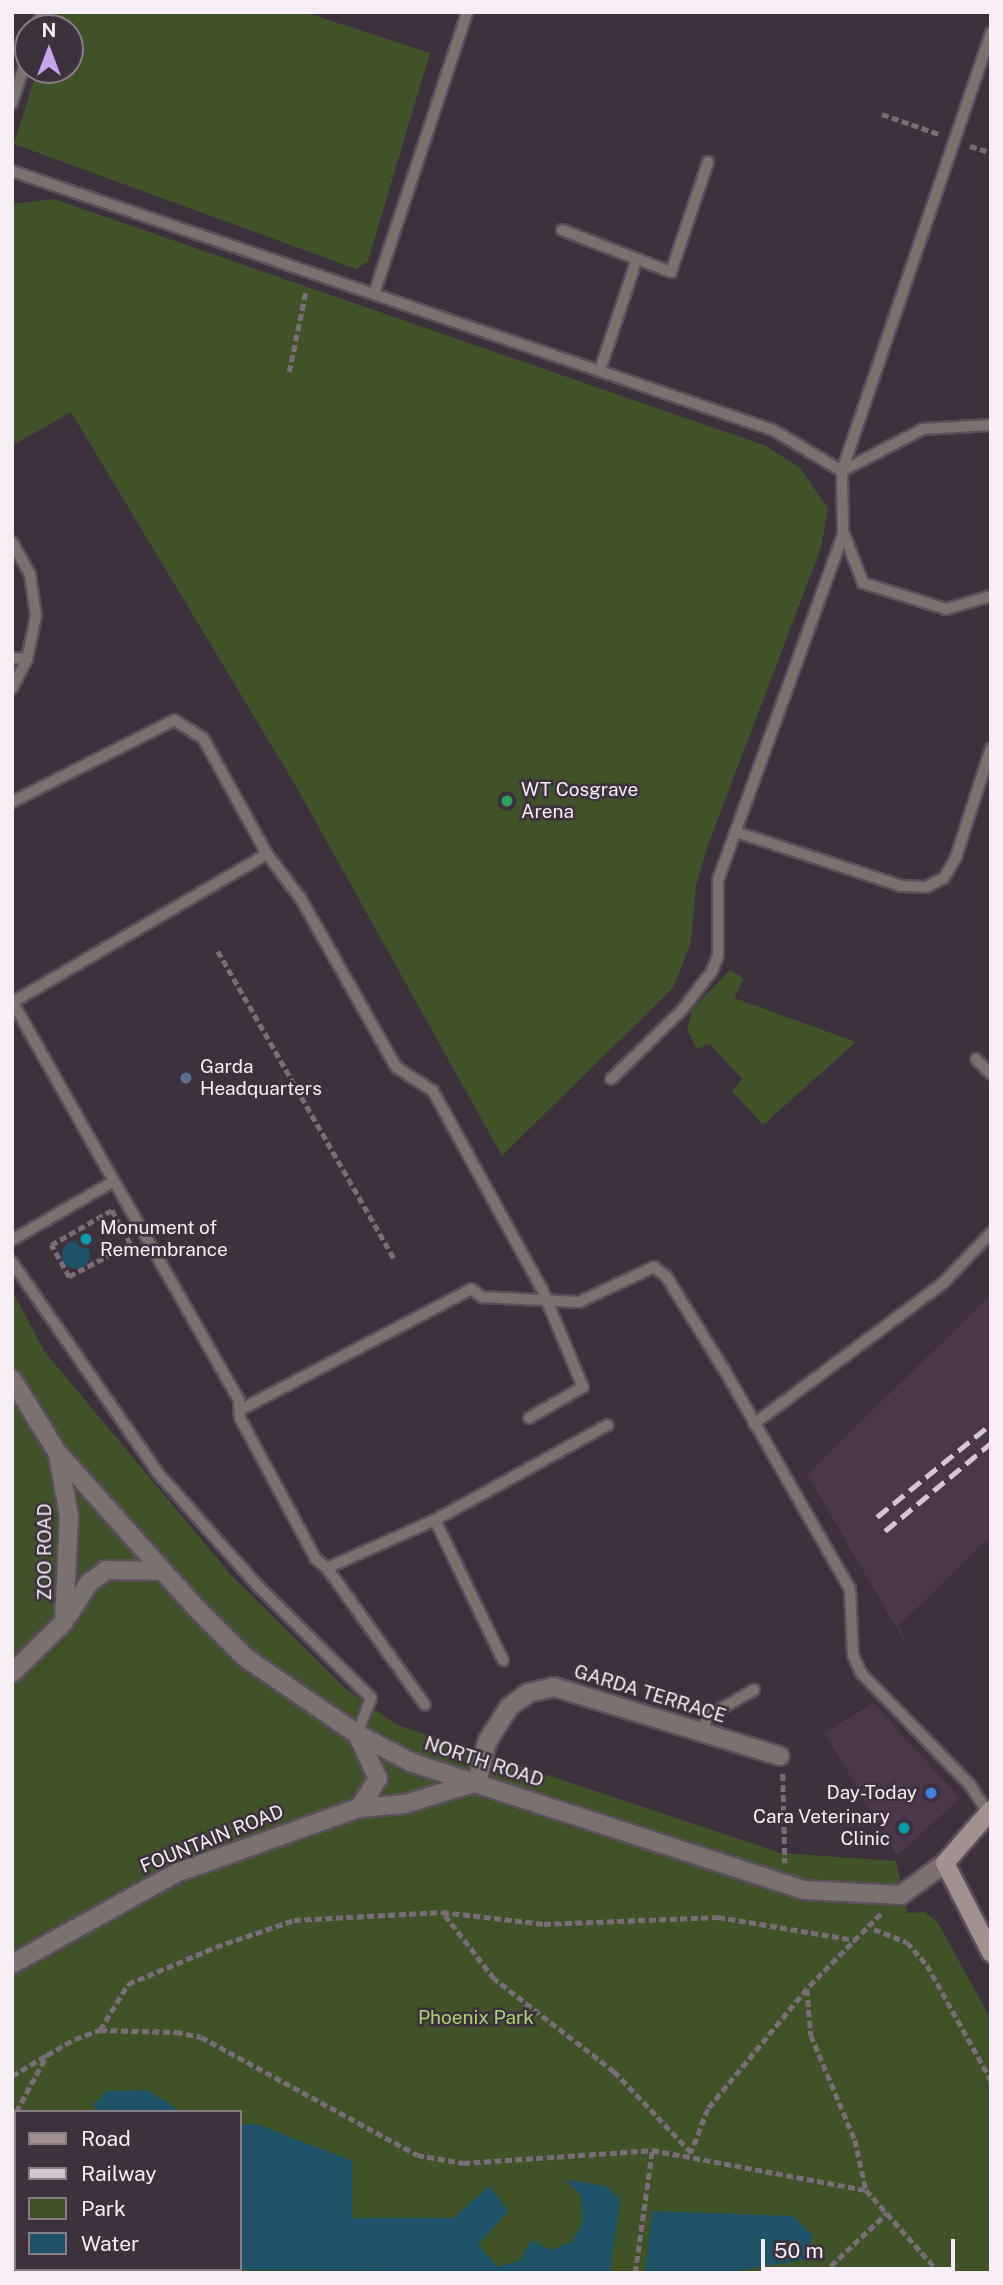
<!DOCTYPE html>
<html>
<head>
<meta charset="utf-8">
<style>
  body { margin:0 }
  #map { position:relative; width:1003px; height:2285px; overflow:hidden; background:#3e313e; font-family:"Public Sans",sans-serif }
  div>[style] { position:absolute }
  .built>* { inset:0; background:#4a3749 }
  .green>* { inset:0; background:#405228 }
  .water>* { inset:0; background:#1d5267 }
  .round { border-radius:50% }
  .path>* { height:4.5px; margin-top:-2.25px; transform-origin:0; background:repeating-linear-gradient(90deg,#796d78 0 7px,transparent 0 10.5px) }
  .roads { filter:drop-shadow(2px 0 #5b4f5b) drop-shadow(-2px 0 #5b4f5b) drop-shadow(0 2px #5b4f5b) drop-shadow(0 -2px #5b4f5b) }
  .lane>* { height:10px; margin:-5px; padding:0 5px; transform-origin:5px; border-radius:5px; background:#7b716f }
  .street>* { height:18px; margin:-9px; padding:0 9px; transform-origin:9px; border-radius:9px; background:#7b716f }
  .secondary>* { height:18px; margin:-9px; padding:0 9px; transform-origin:9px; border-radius:9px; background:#a1918f }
  .rail>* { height:5px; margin-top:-2.5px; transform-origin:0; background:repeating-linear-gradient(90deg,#d1c8d1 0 14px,transparent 0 21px) }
  .dots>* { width:19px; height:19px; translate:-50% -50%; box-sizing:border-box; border:4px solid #3e313e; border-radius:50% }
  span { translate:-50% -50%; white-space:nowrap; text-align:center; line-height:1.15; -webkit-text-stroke:5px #3e313e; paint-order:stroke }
  .poi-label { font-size:19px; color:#f6edf5 }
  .left { translate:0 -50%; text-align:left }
  .right { translate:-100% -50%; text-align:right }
  .street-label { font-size:19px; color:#f6edf5 }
  .park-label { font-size:19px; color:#aad671 }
  .frame { position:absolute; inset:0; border:14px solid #f6edf5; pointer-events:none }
  .legend { position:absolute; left:14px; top:2110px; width:228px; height:161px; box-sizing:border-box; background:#3e313e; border:2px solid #887c87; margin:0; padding:9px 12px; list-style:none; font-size:21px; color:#f6edf5 }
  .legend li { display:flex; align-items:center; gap:14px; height:35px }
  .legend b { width:35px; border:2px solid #887c87 }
  .north { position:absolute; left:14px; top:14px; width:70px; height:70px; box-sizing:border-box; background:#3e313e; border:2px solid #887c87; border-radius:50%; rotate:0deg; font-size:19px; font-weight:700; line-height:28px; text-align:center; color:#f6edf5 }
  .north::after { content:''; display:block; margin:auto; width:24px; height:32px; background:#c7a6ef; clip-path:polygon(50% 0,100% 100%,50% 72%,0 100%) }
  .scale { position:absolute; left:761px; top:2239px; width:194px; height:32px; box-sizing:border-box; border:4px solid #f6edf5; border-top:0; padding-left:9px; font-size:21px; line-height:24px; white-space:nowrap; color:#f6edf5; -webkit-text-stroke:5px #3e313e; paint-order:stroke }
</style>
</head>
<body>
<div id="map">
  <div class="built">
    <div style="clip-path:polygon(991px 1295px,991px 1536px,900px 1624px,904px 1641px,807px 1474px)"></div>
    <div style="clip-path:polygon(873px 1703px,960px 1798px,897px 1856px,825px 1733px)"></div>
  </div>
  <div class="green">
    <div style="clip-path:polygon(55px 12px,304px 12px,430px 53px,368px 261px,356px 269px,14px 144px,37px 70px,70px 70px,70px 28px,50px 28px)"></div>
    <div style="clip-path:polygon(54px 199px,766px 446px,800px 468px,828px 508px,821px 548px,708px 845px,696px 886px,691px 943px,673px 988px,502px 1156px,297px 788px,71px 412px,12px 446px,12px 204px)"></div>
    <div style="clip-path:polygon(730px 970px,744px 978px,734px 998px,856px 1042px,763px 1125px,732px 1091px,742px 1079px,710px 1044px,697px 1049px,687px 1030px,692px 1009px)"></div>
    <div style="clip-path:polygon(evenodd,12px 1290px,44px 1351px,232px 1576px,346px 1689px,397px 1725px,781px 1853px,896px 1861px,907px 1913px,925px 1912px,938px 1923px,991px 2019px,991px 2273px,12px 2273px,12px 1290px,16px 2112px,240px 2112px,240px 2269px,16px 2269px,16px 2112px)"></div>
  </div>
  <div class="water">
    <div class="round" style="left:62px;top:1241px;width:28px;height:28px"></div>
    <div style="clip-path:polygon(146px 2090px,182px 2112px,100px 2112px,93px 2105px,107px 2091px)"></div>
    <div style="clip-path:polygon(256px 2124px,352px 2161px,352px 2218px,453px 2218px,490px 2186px,508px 2211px,478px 2245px,498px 2267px,521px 2260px,531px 2240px,550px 2250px,572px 2242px,583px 2221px,581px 2196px,567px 2180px,606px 2186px,620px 2199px,610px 2273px,188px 2269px,240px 2269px,240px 2125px)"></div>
    <div style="clip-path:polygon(652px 2211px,793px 2216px,813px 2236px,804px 2260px,724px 2273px,645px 2273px)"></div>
  </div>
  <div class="path">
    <div style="left:882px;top:114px;width:60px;rotate:19.3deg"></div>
    <div style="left:970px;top:146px;width:17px;rotate:17deg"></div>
    <div style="left:289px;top:372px;width:84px;rotate:-78.3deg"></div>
    <div style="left:218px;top:951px;width:354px;rotate:60.2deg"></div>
    <div style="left:112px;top:1210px;width:39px;rotate:61deg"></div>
    <div style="left:131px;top:1244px;width:70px;rotate:152deg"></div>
    <div style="left:69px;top:1277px;width:37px;rotate:-119deg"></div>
    <div style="left:51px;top:1245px;width:70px;rotate:-29.8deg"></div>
    <div style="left:783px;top:1774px;width:89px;rotate:88.7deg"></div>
    <div style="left:881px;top:1914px;width:105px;rotate:134.6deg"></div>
    <div style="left:807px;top:1989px;width:46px;rotate:85deg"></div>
    <div style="left:811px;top:2035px;width:114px;rotate:67.3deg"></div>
    <div style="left:855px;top:2140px;width:51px;rotate:77.6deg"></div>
    <div style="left:866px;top:2190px;width:111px;rotate:48.3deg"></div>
    <div style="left:874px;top:1929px;width:35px;rotate:22deg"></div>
    <div style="left:907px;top:1942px;width:30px;rotate:49deg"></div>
    <div style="left:927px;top:1965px;width:132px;rotate:60.9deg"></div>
    <div style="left:807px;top:1989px;width:156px;rotate:129.5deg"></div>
    <div style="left:708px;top:2109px;width:47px;rotate:111.1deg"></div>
    <div style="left:691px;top:2153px;width:112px;rotate:-133.5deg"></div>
    <div style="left:614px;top:2072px;width:152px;rotate:-142.2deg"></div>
    <div style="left:494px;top:1979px;width:85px;rotate:-127.8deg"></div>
    <div style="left:442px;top:1912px;width:103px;rotate:6.7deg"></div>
    <div style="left:544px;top:1924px;width:174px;rotate:-2.3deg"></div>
    <div style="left:718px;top:1917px;width:139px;rotate:9.5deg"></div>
    <div style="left:100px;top:2030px;width:54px;rotate:-58.7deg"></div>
    <div style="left:128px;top:1984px;width:95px;rotate:-22.8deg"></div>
    <div style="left:216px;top:1947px;width:83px;rotate:-19.1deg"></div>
    <div style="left:294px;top:1920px;width:148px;rotate:-3.1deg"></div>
    <div style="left:12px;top:2076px;width:41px;rotate:-31deg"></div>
    <div style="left:16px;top:2112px;width:65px;rotate:-61.5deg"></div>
    <div style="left:47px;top:2055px;width:32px;rotate:-30deg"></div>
    <div style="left:75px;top:2039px;width:27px;rotate:-20deg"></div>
    <div style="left:100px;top:2030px;width:76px;rotate:1.5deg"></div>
    <div style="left:176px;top:2032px;width:25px;rotate:11deg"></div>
    <div style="left:201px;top:2037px;width:246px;rotate:28.6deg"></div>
    <div style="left:417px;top:2155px;width:47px;rotate:9.9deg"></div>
    <div style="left:463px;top:2163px;width:189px;rotate:-3.9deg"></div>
    <div style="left:12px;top:2127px;width:15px;rotate:-74deg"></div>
    <div style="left:12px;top:2201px;width:6px;rotate:51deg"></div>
    <div style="left:12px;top:2266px;width:4px"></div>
    <div style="left:98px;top:2269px;width:10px;rotate:24deg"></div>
    <div style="left:635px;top:2273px;width:124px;rotate:-82.1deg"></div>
    <div style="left:652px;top:2150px;width:218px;rotate:10.6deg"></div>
    <div style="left:823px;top:2273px;width:88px;rotate:-43.2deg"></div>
  </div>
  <div class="roads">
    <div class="lane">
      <div style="left:37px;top:28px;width:17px;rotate:-73deg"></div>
      <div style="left:991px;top:33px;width:463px;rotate:108.8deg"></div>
      <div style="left:842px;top:471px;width:60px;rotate:89deg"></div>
      <div style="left:843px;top:531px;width:56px;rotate:69deg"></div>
      <div style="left:863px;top:583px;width:87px;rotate:17.4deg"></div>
      <div style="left:946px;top:609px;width:47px;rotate:-16.1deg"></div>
      <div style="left:12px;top:103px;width:51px;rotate:-71.6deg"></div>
      <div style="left:12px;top:171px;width:804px;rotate:18.8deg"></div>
      <div style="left:773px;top:430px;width:80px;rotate:30.7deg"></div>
      <div style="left:562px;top:230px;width:117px;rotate:21.1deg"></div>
      <div style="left:671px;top:272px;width:116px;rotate:-71.4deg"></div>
      <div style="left:374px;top:294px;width:297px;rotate:-71.7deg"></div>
      <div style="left:600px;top:370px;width:117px;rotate:-71.6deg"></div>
      <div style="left:842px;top:471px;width:91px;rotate:-27.4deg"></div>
      <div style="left:923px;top:429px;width:68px;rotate:-3.4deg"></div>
      <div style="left:12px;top:542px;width:37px;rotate:61deg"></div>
      <div style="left:30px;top:574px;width:42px;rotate:81.9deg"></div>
      <div style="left:36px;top:616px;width:44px;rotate:101.8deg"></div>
      <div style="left:27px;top:659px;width:33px;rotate:117deg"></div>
      <div style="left:12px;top:658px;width:15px;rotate:4deg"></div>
      <div style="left:12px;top:802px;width:182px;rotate:-26.8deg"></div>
      <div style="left:174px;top:720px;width:34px;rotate:32deg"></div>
      <div style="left:203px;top:738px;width:132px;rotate:61.1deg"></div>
      <div style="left:267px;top:854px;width:294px;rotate:149.8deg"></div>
      <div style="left:736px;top:832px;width:174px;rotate:18.1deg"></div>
      <div style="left:901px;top:886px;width:25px;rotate:2deg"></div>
      <div style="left:926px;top:887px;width:20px;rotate:-27deg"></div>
      <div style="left:944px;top:878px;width:24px;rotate:-60deg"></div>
      <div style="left:956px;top:857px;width:114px;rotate:-72.2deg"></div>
      <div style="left:267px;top:854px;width:56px;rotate:52.9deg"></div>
      <div style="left:301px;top:899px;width:193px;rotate:60.5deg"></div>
      <div style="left:396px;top:1067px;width:44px;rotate:33deg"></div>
      <div style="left:433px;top:1091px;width:226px;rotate:61.2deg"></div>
      <div style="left:542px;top:1289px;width:106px;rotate:67.3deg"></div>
      <div style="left:583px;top:1387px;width:62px;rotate:150.1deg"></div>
      <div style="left:12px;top:1001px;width:207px;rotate:60.5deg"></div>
      <div style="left:976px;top:1059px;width:21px;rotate:45deg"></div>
      <div style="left:611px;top:1079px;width:99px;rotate:-44.2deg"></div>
      <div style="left:682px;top:1010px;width:49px;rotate:-52.4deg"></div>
      <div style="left:712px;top:971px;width:17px;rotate:-69deg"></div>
      <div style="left:718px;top:955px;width:75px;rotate:-90deg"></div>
      <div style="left:718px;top:880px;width:368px;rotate:-70.1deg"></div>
      <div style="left:12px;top:1240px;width:118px;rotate:-30deg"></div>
      <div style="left:114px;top:1181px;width:252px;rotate:60.3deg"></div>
      <div style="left:239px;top:1400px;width:18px;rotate:87deg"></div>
      <div style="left:240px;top:1418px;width:160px;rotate:61.7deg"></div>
      <div style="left:316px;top:1559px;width:14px;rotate:39deg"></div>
      <div style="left:327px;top:1568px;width:118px;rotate:-24deg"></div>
      <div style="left:435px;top:1520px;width:197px;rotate:-28.8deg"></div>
      <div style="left:12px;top:1262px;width:257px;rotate:55.3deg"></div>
      <div style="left:158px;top:1473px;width:151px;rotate:48.5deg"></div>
      <div style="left:258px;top:1586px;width:159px;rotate:44.7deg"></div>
      <div style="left:371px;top:1698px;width:39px;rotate:111deg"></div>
      <div style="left:240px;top:1410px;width:261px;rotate:-27.6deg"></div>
      <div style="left:471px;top:1289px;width:14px;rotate:36deg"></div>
      <div style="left:482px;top:1297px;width:97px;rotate:3deg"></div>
      <div style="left:579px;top:1302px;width:83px;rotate:-25deg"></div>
      <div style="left:654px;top:1267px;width:15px;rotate:37deg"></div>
      <div style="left:666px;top:1276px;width:112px;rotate:58.2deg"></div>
      <div style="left:725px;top:1371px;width:251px;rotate:60.2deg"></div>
      <div style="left:850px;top:1589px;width:66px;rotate:87.4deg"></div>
      <div style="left:853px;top:1655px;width:20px;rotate:66deg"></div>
      <div style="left:861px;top:1673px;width:156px;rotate:45.8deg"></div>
      <div style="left:970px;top:1785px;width:33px;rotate:57deg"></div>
      <div style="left:754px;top:1424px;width:236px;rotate:-36.7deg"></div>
      <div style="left:943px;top:1283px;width:69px;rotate:-46.2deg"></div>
      <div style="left:435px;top:1520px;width:156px;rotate:64.1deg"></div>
      <div style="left:327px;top:1568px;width:168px;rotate:54.4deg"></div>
      <div style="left:703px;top:1731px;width:16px;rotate:-72deg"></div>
      <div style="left:708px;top:1716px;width:53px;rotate:-29.5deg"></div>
    </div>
    <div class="street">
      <div style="left:12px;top:1379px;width:86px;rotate:58.3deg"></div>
      <div style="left:57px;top:1452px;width:210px;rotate:48.3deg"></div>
      <div style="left:197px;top:1609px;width:69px;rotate:45deg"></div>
      <div style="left:246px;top:1658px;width:135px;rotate:34.4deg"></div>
      <div style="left:357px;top:1734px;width:63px;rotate:27.4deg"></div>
      <div style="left:413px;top:1763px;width:411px;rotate:18deg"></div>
      <div style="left:804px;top:1890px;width:97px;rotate:3deg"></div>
      <div style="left:901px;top:1895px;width:54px;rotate:-36deg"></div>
      <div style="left:68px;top:1616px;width:39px;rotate:-58deg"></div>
      <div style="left:89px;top:1583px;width:21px;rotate:-37deg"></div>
      <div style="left:106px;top:1570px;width:57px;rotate:1deg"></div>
      <div style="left:12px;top:1673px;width:73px;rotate:-44.4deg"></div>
      <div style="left:64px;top:1622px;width:106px;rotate:-87.3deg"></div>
      <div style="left:69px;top:1516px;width:62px;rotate:-100.2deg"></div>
      <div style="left:477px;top:1782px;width:41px;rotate:-76deg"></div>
      <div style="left:487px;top:1742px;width:41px;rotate:-57.8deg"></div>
      <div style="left:509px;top:1707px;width:24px;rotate:-36deg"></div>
      <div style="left:528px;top:1693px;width:27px;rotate:-13deg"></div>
      <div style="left:554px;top:1687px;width:236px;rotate:17deg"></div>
      <div style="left:359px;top:1808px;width:46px;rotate:-5deg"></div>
      <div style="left:405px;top:1804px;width:75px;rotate:-17deg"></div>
      <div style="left:12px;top:1964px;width:188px;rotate:-29deg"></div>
      <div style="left:176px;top:1873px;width:194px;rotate:-19.6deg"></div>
      <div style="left:359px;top:1808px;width:35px;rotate:-57deg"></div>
      <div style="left:378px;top:1779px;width:50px;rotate:-115deg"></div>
    </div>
    <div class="secondary">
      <div style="left:991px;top:1810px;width:70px;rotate:131deg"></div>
      <div style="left:945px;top:1863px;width:101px;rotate:62.9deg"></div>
    </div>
  </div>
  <div class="rail">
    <div style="left:877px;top:1517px;width:147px;rotate:-39.2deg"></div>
    <div style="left:885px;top:1531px;width:138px;rotate:-39.7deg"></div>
  </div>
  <div class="dots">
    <div style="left:507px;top:801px;background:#2e9e5b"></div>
    <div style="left:186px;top:1078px;background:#5c6f8a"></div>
    <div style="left:86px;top:1239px;background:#0f9aa8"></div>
    <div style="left:931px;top:1793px;background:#3f7fe0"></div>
    <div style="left:904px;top:1828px;background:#0f9aa8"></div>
  </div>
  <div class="poi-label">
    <span class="left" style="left:521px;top:801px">WT Cosgrave<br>Arena</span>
    <span class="left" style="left:200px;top:1078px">Garda<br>Headquarters</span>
    <span class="left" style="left:100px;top:1239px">Monument of<br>Remembrance</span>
    <span class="right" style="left:917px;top:1793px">Day-Today</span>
    <span class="right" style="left:890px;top:1828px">Cara Veterinary<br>Clinic</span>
  </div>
  <div class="street-label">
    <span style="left:45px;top:1552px;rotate:-90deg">ZOO ROAD</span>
    <span style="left:650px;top:1694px;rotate:17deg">GARDA TERRACE</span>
    <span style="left:484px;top:1762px;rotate:18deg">NORTH ROAD</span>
    <span style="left:212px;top:1839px;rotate:-22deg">FOUNTAIN ROAD</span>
  </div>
  <div class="park-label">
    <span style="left:476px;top:2018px">Phoenix Park</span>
  </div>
  <div class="frame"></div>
  <ul class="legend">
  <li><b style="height:9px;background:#a1918f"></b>Road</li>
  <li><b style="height:9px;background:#d1c8d1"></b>Railway</li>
  <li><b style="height:19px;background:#405228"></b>Park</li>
  <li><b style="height:19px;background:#1d5267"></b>Water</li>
  </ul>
  <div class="north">N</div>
  <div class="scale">50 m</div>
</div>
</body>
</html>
